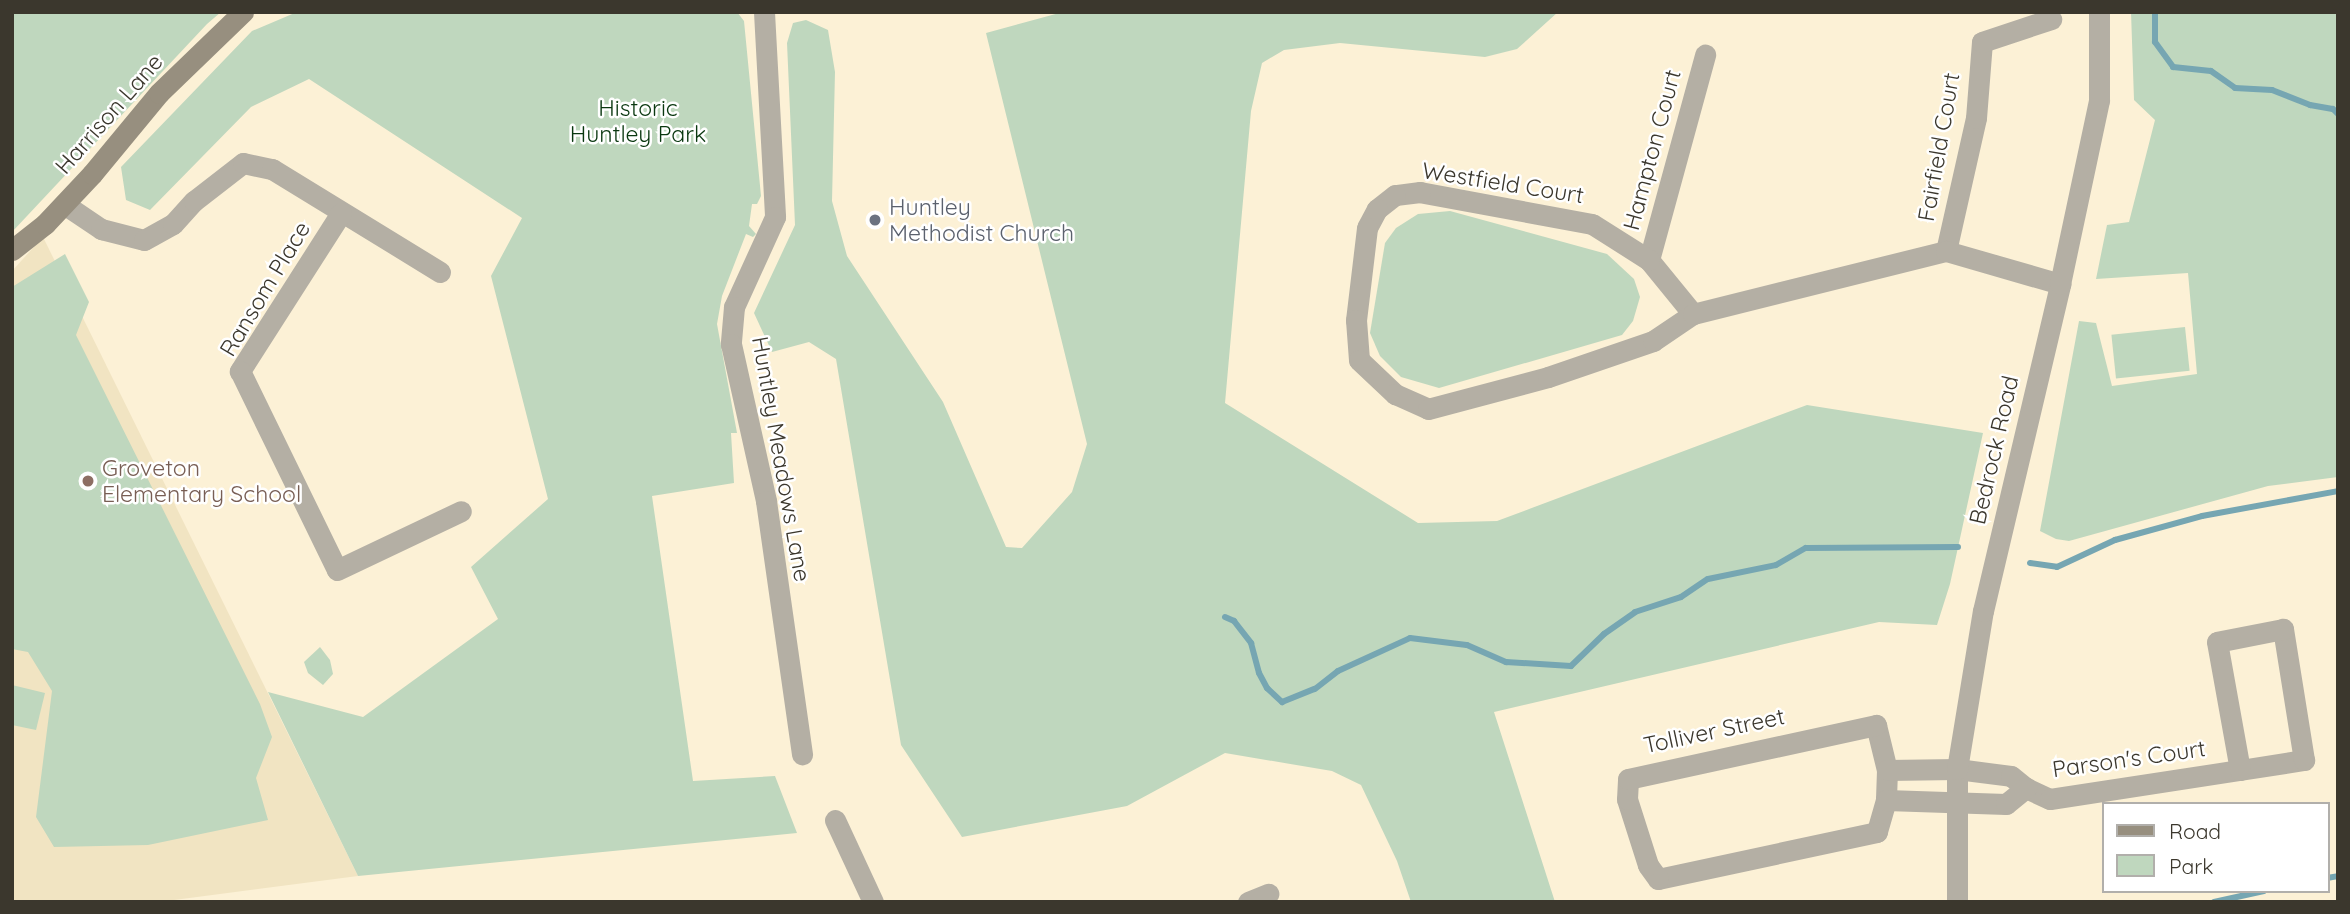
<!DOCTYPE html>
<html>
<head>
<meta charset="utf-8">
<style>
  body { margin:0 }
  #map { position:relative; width:2350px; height:914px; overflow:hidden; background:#fcf1d6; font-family:Quicksand,sans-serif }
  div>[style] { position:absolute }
  .built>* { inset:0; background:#f1e4c2 }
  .green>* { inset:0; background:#bfd7be; transform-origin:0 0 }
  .stream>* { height:6px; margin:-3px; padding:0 3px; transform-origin:3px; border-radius:3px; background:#76a6b2 }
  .street>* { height:21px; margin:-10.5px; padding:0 10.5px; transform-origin:10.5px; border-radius:10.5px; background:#b4afa4 }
  .secondary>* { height:21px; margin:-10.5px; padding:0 10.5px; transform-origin:10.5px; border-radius:10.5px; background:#978f7f }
  .dots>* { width:19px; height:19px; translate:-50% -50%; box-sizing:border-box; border:4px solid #fff; border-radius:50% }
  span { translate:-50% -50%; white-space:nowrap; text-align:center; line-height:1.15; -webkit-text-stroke:5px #fff; paint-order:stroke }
  .park-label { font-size:23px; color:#0a3810 }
  .street-label { font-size:23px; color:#3b372d }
  .worship-label { font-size:23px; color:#5b616d }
  .left { translate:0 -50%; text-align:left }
  .education-label { font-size:23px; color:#785e54 }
  .frame { position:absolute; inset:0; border:14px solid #3b372d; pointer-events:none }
  .legend { position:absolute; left:2102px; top:802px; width:228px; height:91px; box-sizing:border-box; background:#fff; border:2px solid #b1afab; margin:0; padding:9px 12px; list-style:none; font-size:21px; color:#3b372d }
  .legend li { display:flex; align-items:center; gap:14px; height:35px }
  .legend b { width:35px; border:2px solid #b1afab }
</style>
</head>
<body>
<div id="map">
  <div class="built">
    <div style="clip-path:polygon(43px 237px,358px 876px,159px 902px,12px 902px,12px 271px)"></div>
  </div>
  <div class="green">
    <div style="clip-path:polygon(12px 12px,221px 12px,207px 24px,12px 232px)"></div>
    <div style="clip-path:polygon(297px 12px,737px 12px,744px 21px,761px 196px,757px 204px,752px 204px,749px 226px,756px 234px,753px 237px,746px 234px,722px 296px,717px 324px,737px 433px,731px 433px,734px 483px,652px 496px,693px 781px,775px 776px,797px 833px,358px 876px,268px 692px,363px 717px,498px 619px,471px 567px,548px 499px,491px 276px,522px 218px,309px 79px,251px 107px,150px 210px,126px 200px,121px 167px,252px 31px)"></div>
    <div style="clip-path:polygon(1063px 12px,1558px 12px,1517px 49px,1485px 57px,1340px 43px,1284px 50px,1262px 63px,1251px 111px,1225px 403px,1418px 523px,1497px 521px,1807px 405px,1983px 433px,1950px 584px,1937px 625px,1879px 622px,1494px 712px,1555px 902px,1411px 902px,1397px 861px,1361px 785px,1332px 771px,1225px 753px,1127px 806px,962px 837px,901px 745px,836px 359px,809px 342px,772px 352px,754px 313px,795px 225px,787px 43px,793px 23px,806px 20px,828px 30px,835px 72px,832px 201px,847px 256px,943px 402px,1006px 547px,1022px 548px,1072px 492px,1087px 444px,986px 33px)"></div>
    <div style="clip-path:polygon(2131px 12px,2338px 12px,2338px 477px,2268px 486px,2069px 541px,2056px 539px,2040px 531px,2079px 321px,2096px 323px,2112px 386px,2197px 374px,2188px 273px,2096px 279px,2107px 225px,2129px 222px,2155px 120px,2134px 100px)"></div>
    <div style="clip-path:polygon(1450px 211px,1607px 254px,1634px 279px,1640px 297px,1633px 321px,1622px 335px,1439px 388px,1401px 377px,1380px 356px,1370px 333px,1385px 243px,1396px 228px,1418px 214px)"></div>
    <div style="clip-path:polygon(65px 254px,89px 302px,76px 335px,260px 704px,272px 737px,256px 778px,268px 820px,148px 845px,54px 847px,36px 817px,52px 691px,28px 652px,12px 649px,12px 287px)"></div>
    <div style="left:2185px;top:327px;width:44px;height:74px;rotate:84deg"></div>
    <div style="clip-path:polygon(320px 647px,330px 660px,333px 674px,323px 685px,308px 673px,304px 662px)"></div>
    <div style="clip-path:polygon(12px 685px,45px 693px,36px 730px,12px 725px)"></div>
  </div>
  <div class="stream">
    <div style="left:2155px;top:12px;width:30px;rotate:90deg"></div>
    <div style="left:2155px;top:42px;width:31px;rotate:54deg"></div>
    <div style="left:2173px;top:67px;width:38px;rotate:6deg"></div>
    <div style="left:2211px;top:71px;width:29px;rotate:35deg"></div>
    <div style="left:2235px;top:88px;width:37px;rotate:3deg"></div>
    <div style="left:2272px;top:90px;width:41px;rotate:21.5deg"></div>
    <div style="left:2310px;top:105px;width:23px;rotate:10deg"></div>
    <div style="left:2333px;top:109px;width:7px;rotate:45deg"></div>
    <div style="left:2030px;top:563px;width:27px;rotate:8deg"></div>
    <div style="left:2057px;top:567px;width:64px;rotate:-25deg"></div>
    <div style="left:2115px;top:540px;width:90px;rotate:-15.4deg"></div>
    <div style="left:2202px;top:516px;width:138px;rotate:-10.4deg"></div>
    <div style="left:1225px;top:617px;width:10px;rotate:24deg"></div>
    <div style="left:1234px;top:621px;width:28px;rotate:52deg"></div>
    <div style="left:1251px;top:643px;width:31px;rotate:75deg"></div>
    <div style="left:1259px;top:673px;width:17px;rotate:62deg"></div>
    <div style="left:1267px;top:688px;width:21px;rotate:43deg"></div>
    <div style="left:1282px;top:702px;width:35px;rotate:-22deg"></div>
    <div style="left:1315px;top:689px;width:29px;rotate:-38deg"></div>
    <div style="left:1338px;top:671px;width:79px;rotate:-24.6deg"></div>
    <div style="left:1410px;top:638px;width:57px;rotate:7deg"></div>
    <div style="left:1467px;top:645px;width:43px;rotate:23.6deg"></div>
    <div style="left:1506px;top:662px;width:65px;rotate:3.5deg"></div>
    <div style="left:1571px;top:666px;width:46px;rotate:-44.1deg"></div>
    <div style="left:1604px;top:634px;width:38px;rotate:-35deg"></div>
    <div style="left:1635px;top:612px;width:48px;rotate:-18.1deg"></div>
    <div style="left:1681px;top:597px;width:32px;rotate:-34deg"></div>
    <div style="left:1708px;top:579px;width:69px;rotate:-11.6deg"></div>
    <div style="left:1776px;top:565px;width:34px;rotate:-30deg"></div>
    <div style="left:1806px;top:548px;width:152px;rotate:-0.4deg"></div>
    <div style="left:2327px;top:878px;width:11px;rotate:-10deg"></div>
    <div style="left:2214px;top:902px;width:51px;rotate:-12.4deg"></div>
  </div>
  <div class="street">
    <div style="left:764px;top:12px;width:205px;rotate:86.9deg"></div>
    <div style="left:775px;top:217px;width:99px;rotate:114.5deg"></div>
    <div style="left:734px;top:307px;width:37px;rotate:95deg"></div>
    <div style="left:731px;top:344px;width:161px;rotate:77.4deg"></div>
    <div style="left:766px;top:501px;width:256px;rotate:81.9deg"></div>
    <div style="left:64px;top:204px;width:45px;rotate:34deg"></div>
    <div style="left:101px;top:229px;width:44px;rotate:14.3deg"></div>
    <div style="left:144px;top:240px;width:33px;rotate:-29deg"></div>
    <div style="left:173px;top:224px;width:31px;rotate:-48deg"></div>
    <div style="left:194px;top:201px;width:62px;rotate:-37.8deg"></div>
    <div style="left:243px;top:163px;width:30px;rotate:12deg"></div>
    <div style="left:272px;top:169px;width:197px;rotate:31.5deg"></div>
    <div style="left:341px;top:213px;width:188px;rotate:122.6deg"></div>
    <div style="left:240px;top:371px;width:221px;rotate:64deg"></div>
    <div style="left:337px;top:570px;width:137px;rotate:-25.4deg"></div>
    <div style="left:1946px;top:251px;width:136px;rotate:-77.3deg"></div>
    <div style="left:1976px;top:118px;width:76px;rotate:-85.5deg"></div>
    <div style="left:1982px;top:42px;width:73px;rotate:-18.4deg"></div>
    <div style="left:1649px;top:260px;width:213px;rotate:-74.7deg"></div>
    <div style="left:1693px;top:314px;width:70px;rotate:-129.2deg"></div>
    <div style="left:1649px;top:260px;width:67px;rotate:-147.7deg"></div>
    <div style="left:1592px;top:224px;width:175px;rotate:-169.5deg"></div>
    <div style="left:1420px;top:192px;width:25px;rotate:173deg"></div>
    <div style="left:1395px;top:195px;width:23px;rotate:142deg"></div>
    <div style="left:1377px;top:209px;width:21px;rotate:118deg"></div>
    <div style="left:1367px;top:228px;width:93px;rotate:96.8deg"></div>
    <div style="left:1356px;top:320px;width:40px;rotate:85.7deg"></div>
    <div style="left:1359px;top:360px;width:50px;rotate:43.4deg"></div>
    <div style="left:1395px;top:394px;width:36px;rotate:24deg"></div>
    <div style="left:1428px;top:409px;width:124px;rotate:-14.9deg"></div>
    <div style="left:1548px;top:377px;width:111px;rotate:-18.9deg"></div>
    <div style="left:1653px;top:341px;width:48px;rotate:-34deg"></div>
    <div style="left:1693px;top:314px;width:261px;rotate:-14deg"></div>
    <div style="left:1946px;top:251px;width:119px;rotate:16.1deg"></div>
    <div style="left:1876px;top:725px;width:46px;rotate:76.3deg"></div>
    <div style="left:1887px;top:770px;width:30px;rotate:92deg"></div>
    <div style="left:1886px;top:800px;width:33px;rotate:106deg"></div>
    <div style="left:1877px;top:832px;width:224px;rotate:167.9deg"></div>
    <div style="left:1658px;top:879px;width:17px;rotate:-126deg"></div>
    <div style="left:1648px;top:865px;width:69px;rotate:-107.7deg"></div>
    <div style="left:1627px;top:799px;width:20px;rotate:-87deg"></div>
    <div style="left:1628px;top:779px;width:254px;rotate:-12.3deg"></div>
    <div style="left:1887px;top:770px;width:70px;rotate:-0.8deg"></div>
    <div style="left:1957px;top:769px;width:54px;rotate:7.4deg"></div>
    <div style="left:2011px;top:776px;width:19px;rotate:39deg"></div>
    <div style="left:2026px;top:788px;width:26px;rotate:25deg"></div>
    <div style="left:2050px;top:799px;width:192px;rotate:-8.7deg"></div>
    <div style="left:2240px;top:770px;width:65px;rotate:-8.9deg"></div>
    <div style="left:2304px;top:760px;width:133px;rotate:-99.1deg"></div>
    <div style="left:2283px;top:629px;width:67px;rotate:168.9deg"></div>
    <div style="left:2217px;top:642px;width:130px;rotate:79.8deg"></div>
    <div style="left:1886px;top:800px;width:120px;rotate:1.9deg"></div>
    <div style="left:2006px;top:804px;width:26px;rotate:-39deg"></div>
    <div style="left:835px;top:820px;width:90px;rotate:65.1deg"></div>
    <div style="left:1248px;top:902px;width:22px;rotate:-22deg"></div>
    <div style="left:1957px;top:902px;width:133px;rotate:-90deg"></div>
    <div style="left:1957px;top:769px;width:160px;rotate:-80.7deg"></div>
    <div style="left:1983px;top:611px;width:336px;rotate:-76.7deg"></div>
    <div style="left:2060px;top:284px;width:188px;rotate:-78deg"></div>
    <div style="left:2099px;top:100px;width:88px;rotate:-90deg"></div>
  </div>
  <div class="secondary">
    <div style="left:12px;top:250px;width:42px;rotate:-38.2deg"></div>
    <div style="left:45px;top:224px;width:69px;rotate:-46.8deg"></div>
    <div style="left:92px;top:174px;width:105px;rotate:-50.4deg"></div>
    <div style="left:159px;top:93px;width:117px;rotate:-44deg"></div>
  </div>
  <div class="dots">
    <div style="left:875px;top:220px;background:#6b7280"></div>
    <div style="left:88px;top:481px;background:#8d6e63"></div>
  </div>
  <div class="park-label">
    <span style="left:638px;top:121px">Historic<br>Huntley Park</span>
  </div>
  <div class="street-label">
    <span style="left:109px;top:114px;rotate:-49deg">Harrison Lane</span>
    <span style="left:1939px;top:147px;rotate:-80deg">Fairfield Court</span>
    <span style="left:1652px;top:150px;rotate:-75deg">Hampton Court</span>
    <span style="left:1503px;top:183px;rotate:9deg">Westfield Court</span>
    <span style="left:265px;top:289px;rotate:-59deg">Ransom Place</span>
    <span style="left:1994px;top:450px;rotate:-77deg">Bedrock Road</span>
    <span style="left:781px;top:459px;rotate:80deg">Huntley Meadows Lane</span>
    <span style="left:1714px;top:731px;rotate:-12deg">Tolliver Street</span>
    <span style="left:2129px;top:759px;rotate:-8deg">Parson's Court</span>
  </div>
  <div class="worship-label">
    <span class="left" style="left:889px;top:220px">Huntley<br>Methodist Church</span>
  </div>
  <div class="education-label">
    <span class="left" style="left:102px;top:481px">Groveton<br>Elementary School</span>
  </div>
  <div class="frame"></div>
  <ul class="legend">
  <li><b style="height:9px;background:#978f7f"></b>Road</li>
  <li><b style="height:19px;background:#bfd7be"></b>Park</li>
  </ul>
</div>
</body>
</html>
